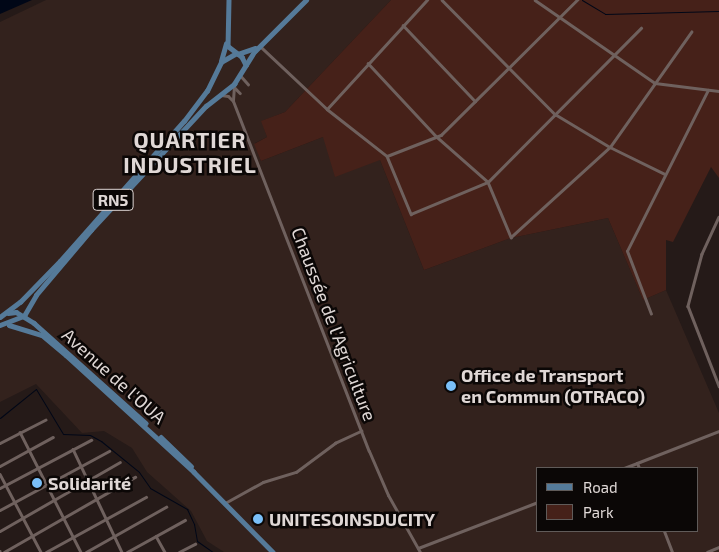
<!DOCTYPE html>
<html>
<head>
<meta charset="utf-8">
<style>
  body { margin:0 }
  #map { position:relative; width:719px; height:552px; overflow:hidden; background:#251a18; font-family:"Exo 2",sans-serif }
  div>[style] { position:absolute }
  .built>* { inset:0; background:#33221d }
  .green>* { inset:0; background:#462119 }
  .water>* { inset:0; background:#000717 }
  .stream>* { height:1px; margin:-0.5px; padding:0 0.5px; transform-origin:0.5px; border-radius:0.5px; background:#000717 }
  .minor>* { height:2.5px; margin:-1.25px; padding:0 1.25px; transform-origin:1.25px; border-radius:1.25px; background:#6f615e }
  .tertiary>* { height:3px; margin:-1.5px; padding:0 1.5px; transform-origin:1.5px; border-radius:1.5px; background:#6f615e }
  .primary>* { height:4.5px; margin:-2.25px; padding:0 2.25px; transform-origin:2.25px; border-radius:2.25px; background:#557a99 }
  .dots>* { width:14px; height:14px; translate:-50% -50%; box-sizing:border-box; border:2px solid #0b0706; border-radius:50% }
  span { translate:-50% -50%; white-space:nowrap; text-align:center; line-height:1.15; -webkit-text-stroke:5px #0b0706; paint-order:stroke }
  .shield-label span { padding:1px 4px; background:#0b0706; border:1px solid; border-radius:4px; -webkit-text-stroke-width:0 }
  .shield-label { font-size:16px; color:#e0d8d6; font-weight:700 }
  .street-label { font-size:18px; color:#e0d8d6 }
  .poi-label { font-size:18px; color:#e0d8d6; font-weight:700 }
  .left { translate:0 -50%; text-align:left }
  .district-label { font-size:22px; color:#e0d8d6; font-weight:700; letter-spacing:1px }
  .legend { position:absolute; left:536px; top:467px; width:162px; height:65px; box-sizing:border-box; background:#0b0706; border:1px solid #605b59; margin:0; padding:6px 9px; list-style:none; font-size:15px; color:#e0d8d6 }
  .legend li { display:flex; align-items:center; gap:10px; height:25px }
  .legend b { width:25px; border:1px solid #605b59 }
</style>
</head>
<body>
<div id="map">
  <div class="built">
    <div style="clip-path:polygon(evenodd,46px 0,391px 0,285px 112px,262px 121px,267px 137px,255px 143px,261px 161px,323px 137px,380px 160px,424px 270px,511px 238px,608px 218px,643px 300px,666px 290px,719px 413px,719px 552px,224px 552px,207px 541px,191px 511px,147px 472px,132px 448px,104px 431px,82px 433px,36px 384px,0 402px,0 22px,46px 0,538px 468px,698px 468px,698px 531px,538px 531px,538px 468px)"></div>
  </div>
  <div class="green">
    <div style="clip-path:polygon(391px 0,719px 0,719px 178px,711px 167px,673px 242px,666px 240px,666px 290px,643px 300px,608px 218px,511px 238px,424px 270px,380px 160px,335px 177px,323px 137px,261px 161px,254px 144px,267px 137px,261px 121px,285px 112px)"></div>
  </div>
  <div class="water">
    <div style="clip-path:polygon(0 0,32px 0,0 14px)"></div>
  </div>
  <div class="stream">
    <div style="left:582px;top:0;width:27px;rotate:31deg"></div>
    <div style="left:605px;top:14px;width:114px;rotate:-1.5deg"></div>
    <div style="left:0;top:418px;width:46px;rotate:-38.9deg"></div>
    <div style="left:36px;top:389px;width:52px;rotate:59deg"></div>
    <div style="left:63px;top:434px;width:27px;rotate:2deg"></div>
    <div style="left:90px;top:435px;width:13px;rotate:29deg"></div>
    <div style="left:101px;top:441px;width:49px;rotate:39.2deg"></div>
    <div style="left:139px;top:472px;width:19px;rotate:55deg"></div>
    <div style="left:150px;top:488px;width:43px;rotate:29.6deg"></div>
    <div style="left:187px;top:509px;width:17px;rotate:65deg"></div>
    <div style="left:194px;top:524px;width:17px;rotate:80deg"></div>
    <div style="left:197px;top:541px;width:19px;rotate:35deg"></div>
  </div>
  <div class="minor">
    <div style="left:442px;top:0;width:161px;rotate:45.3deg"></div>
    <div style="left:555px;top:114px;width:64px;rotate:31deg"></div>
    <div style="left:610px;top:147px;width:61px;rotate:26.1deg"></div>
    <div style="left:535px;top:0;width:146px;rotate:34.7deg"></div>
    <div style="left:655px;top:83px;width:64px;rotate:7.1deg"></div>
    <div style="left:403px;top:25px;width:105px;rotate:46.5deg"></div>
    <div style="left:260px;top:46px;width:92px;rotate:43.2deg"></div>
    <div style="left:327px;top:109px;width:76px;rotate:38.1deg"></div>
    <div style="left:387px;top:156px;width:63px;rotate:67.5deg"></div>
    <div style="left:411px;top:214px;width:83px;rotate:-22.6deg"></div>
    <div style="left:488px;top:182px;width:217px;rotate:-45.2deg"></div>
    <div style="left:368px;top:63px;width:101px;rotate:47deg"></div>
    <div style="left:437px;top:137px;width:68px;rotate:41.4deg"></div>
    <div style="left:488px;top:182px;width:60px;rotate:67.3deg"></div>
    <div style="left:511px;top:237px;width:134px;rotate:-42.3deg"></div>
    <div style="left:610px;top:147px;width:141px;rotate:-54.8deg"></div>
    <div style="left:241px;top:76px;width:11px;rotate:49deg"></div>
    <div style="left:235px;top:88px;width:7px;rotate:45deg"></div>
    <div style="left:327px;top:109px;width:148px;rotate:-47.5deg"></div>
    <div style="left:387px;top:156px;width:58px;rotate:-21.3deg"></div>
    <div style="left:441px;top:135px;width:192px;rotate:-44.8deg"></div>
    <div style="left:719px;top:217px;width:41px;rotate:114.7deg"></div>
    <div style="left:702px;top:254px;width:54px;rotate:105.1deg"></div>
    <div style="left:688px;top:306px;width:86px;rotate:68.8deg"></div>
    <div style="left:651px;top:314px;width:67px;rotate:-110.9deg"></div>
    <div style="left:627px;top:251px;width:180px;rotate:-63.3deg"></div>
    <div style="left:20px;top:432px;width:135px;rotate:63.1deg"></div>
    <div style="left:0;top:443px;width:51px;rotate:-27.1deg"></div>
    <div style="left:73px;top:449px;width:114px;rotate:64.6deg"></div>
    <div style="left:637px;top:463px;width:88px;rotate:-21.3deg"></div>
    <div style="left:0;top:466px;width:60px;rotate:-28.7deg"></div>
    <div style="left:0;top:474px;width:88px;rotate:62.3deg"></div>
    <div style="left:0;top:488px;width:103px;rotate:-27.8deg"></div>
    <div style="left:225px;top:503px;width:43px;rotate:-28.9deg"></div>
    <div style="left:263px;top:482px;width:34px;rotate:-17deg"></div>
    <div style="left:296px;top:472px;width:49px;rotate:-36.6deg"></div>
    <div style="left:335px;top:443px;width:29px;rotate:-25deg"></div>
    <div style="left:0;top:510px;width:124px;rotate:-28.4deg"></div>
    <div style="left:0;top:531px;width:138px;rotate:-29.9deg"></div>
    <div style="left:156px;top:536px;width:18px;rotate:61deg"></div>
    <div style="left:0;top:551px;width:1px;rotate:90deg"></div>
    <div style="left:4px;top:552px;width:151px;rotate:-29.8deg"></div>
    <div style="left:46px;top:552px;width:114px;rotate:-28.8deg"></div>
    <div style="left:86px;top:552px;width:92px;rotate:-29.4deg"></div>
    <div style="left:127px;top:552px;width:66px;rotate:-28.9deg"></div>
    <div style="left:179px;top:552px;width:18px;rotate:-27deg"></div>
  </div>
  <div class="tertiary">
    <div style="left:221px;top:95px;width:7px;rotate:8deg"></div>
    <div style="left:228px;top:96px;width:7px;rotate:45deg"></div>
    <div style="left:233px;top:101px;width:375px;rotate:68.8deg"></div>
    <div style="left:369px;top:451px;width:48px;rotate:66.6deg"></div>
    <div style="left:388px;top:495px;width:65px;rotate:60.7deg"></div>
    <div style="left:233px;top:100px;width:16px;rotate:-86deg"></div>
    <div style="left:624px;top:468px;width:14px;rotate:-21deg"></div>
    <div style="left:637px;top:463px;width:5px;rotate:68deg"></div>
    <div style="left:664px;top:531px;width:22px;rotate:69deg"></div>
    <div style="left:418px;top:548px;width:129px;rotate:-21deg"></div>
    <div style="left:707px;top:552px;width:13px;rotate:-23deg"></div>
  </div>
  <div class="primary">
    <div style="left:229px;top:0;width:46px;rotate:91.2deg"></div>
    <div style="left:228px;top:46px;width:18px;rotate:38deg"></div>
    <div style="left:242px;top:57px;width:9px;rotate:63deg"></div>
    <div style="left:238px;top:54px;width:18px;rotate:-19deg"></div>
    <div style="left:221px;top:61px;width:18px;rotate:-74deg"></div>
    <div style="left:8px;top:313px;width:8px;rotate:-7deg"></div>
    <div style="left:16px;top:312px;width:21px;rotate:31deg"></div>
    <div style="left:34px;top:323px;width:150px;rotate:41.8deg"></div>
    <div style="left:0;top:317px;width:25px;rotate:-37deg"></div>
    <div style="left:20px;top:302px;width:57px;rotate:-45.7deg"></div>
    <div style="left:60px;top:261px;width:187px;rotate:-48.5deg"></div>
    <div style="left:184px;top:121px;width:38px;rotate:-53deg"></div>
    <div style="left:207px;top:91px;width:32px;rotate:-64deg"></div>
    <div style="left:221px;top:62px;width:16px;rotate:-30deg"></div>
    <div style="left:0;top:325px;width:26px;rotate:-21deg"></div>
    <div style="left:24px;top:316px;width:24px;rotate:-60deg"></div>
    <div style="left:36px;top:295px;width:85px;rotate:-49.8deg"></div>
    <div style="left:91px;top:230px;width:169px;rotate:-47.2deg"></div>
    <div style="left:206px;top:106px;width:36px;rotate:-38deg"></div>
    <div style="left:234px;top:84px;width:39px;rotate:-58deg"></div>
    <div style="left:255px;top:51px;width:72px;rotate:-45deg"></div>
    <div style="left:9px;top:325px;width:34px;rotate:17deg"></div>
    <div style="left:42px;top:335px;width:31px;rotate:40deg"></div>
    <div style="left:66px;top:355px;width:173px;rotate:42.4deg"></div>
    <div style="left:194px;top:472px;width:112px;rotate:45.4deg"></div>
    <div style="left:161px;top:437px;width:42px;rotate:44deg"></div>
  </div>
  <div class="dots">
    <div style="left:451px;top:386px;background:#7abff8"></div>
    <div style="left:37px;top:483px;background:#7abff8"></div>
    <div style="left:258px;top:519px;background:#7abff8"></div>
  </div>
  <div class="shield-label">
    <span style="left:113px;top:200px">RN5</span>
  </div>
  <div class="street-label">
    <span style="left:334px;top:324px;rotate:69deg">Chaussée de l'Agriculture</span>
    <span style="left:114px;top:376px;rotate:42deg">Avenue de l'OUA</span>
  </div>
  <div class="poi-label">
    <span class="left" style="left:461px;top:386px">Office de Transport<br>en Commun (OTRACO)</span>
    <span class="left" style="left:48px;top:483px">Solidarité</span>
    <span class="left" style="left:269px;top:519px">UNITESOINSDUCITY</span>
  </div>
  <div class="district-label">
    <span style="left:190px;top:152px">QUARTIER<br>INDUSTRIEL</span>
  </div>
  <ul class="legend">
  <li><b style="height:6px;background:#557a99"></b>Road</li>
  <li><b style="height:14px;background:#462119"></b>Park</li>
  </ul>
</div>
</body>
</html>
